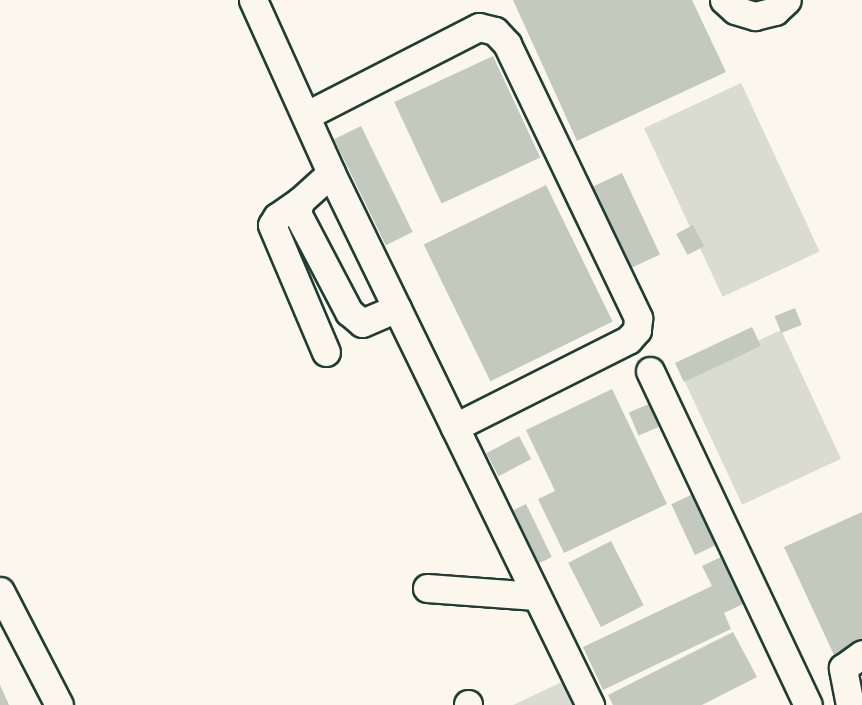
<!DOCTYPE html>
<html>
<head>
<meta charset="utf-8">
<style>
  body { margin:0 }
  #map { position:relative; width:862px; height:705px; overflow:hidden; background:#fbf7ec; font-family:Mali,sans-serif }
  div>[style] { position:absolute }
  .green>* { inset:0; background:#dbdcd1; transform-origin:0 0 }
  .building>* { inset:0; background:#c4c9be; transform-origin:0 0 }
  .roads { filter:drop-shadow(2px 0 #1f3d34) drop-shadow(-2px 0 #1f3d34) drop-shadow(0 2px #1f3d34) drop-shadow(0 -2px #1f3d34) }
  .minor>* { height:27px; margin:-13.5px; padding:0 13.5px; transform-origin:13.5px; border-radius:13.5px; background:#fbf7ec }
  span { translate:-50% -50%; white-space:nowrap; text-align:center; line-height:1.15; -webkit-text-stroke:4.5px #fbf7ec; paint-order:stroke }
</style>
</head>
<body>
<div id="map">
  <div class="green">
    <div style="left:741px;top:83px;width:186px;height:107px;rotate:65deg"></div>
    <div style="left:781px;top:330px;width:142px;height:109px;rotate:65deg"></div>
    <div style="clip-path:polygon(562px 682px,573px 705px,513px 705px)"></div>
  </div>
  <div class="building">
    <div style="clip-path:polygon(513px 0,692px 0,726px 72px,577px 141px)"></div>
    <div style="left:493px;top:56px;width:112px;height:109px;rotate:65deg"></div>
    <div style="left:361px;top:126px;width:118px;height:30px;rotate:64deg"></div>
    <div style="left:622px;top:173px;width:90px;height:32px;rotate:65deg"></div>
    <div style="left:546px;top:185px;width:152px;height:136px;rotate:64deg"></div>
    <div style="left:693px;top:225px;width:24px;height:19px;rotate:62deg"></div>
    <div style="left:795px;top:308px;width:18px;height:22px;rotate:68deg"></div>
    <div style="left:752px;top:327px;width:21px;height:85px;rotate:65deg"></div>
    <div style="clip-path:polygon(612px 389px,667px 504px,564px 553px,538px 499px,555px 491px,526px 430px)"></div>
    <div style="left:649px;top:404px;width:25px;height:22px;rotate:67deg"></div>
    <div style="left:519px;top:436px;width:26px;height:37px;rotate:62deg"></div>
    <div style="left:693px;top:494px;width:56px;height:24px;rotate:65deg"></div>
    <div style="left:526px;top:504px;width:59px;height:14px;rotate:64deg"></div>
    <div style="clip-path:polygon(862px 512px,862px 642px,834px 655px,784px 547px)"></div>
    <div style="left:611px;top:541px;width:72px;height:48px;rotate:63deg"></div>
    <div style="clip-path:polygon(723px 556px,745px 603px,724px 613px,731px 629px,603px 690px,583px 647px,712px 586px,702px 566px)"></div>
    <div style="clip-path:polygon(733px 632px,757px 677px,702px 705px,613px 705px,608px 695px)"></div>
    <div style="clip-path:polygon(0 685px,5px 696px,9px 705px,0 705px)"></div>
  </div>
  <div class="roads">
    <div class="minor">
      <div style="left:253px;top:0;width:190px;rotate:65.7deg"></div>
      <div style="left:331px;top:173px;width:592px;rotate:64.04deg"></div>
      <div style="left:724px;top:0;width:15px;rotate:42deg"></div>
      <div style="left:735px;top:10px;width:21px;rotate:17deg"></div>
      <div style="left:755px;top:16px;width:21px;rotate:-14deg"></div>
      <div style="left:775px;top:11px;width:16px;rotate:-43deg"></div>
      <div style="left:307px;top:115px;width:193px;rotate:-27.1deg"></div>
      <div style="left:479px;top:27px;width:16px;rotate:14deg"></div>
      <div style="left:495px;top:31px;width:18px;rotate:47deg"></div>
      <div style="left:507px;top:44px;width:304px;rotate:64.4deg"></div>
      <div style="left:638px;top:318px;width:12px;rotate:95deg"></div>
      <div style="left:637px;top:330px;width:13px;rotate:132deg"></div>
      <div style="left:628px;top:340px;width:194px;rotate:153.3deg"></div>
      <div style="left:331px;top:173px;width:42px;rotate:137.9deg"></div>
      <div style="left:300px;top:201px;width:12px;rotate:104deg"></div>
      <div style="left:297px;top:213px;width:112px;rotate:62.3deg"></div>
      <div style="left:349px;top:312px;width:17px;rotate:40deg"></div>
      <div style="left:362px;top:323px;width:38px;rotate:-23deg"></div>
      <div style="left:300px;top:201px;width:28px;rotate:145deg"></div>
      <div style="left:277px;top:217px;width:9px;rotate:122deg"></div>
      <div style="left:272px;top:225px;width:138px;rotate:67deg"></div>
      <div style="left:650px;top:371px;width:369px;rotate:64.7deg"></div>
      <div style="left:427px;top:588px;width:109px;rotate:4.2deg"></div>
      <div style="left:0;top:591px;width:128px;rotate:62.6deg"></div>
      <div style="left:468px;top:704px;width:1px;rotate:90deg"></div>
      <div style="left:850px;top:705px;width:38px;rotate:-101deg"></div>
      <div style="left:843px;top:668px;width:24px;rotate:-36deg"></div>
    </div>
  </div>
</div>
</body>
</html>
